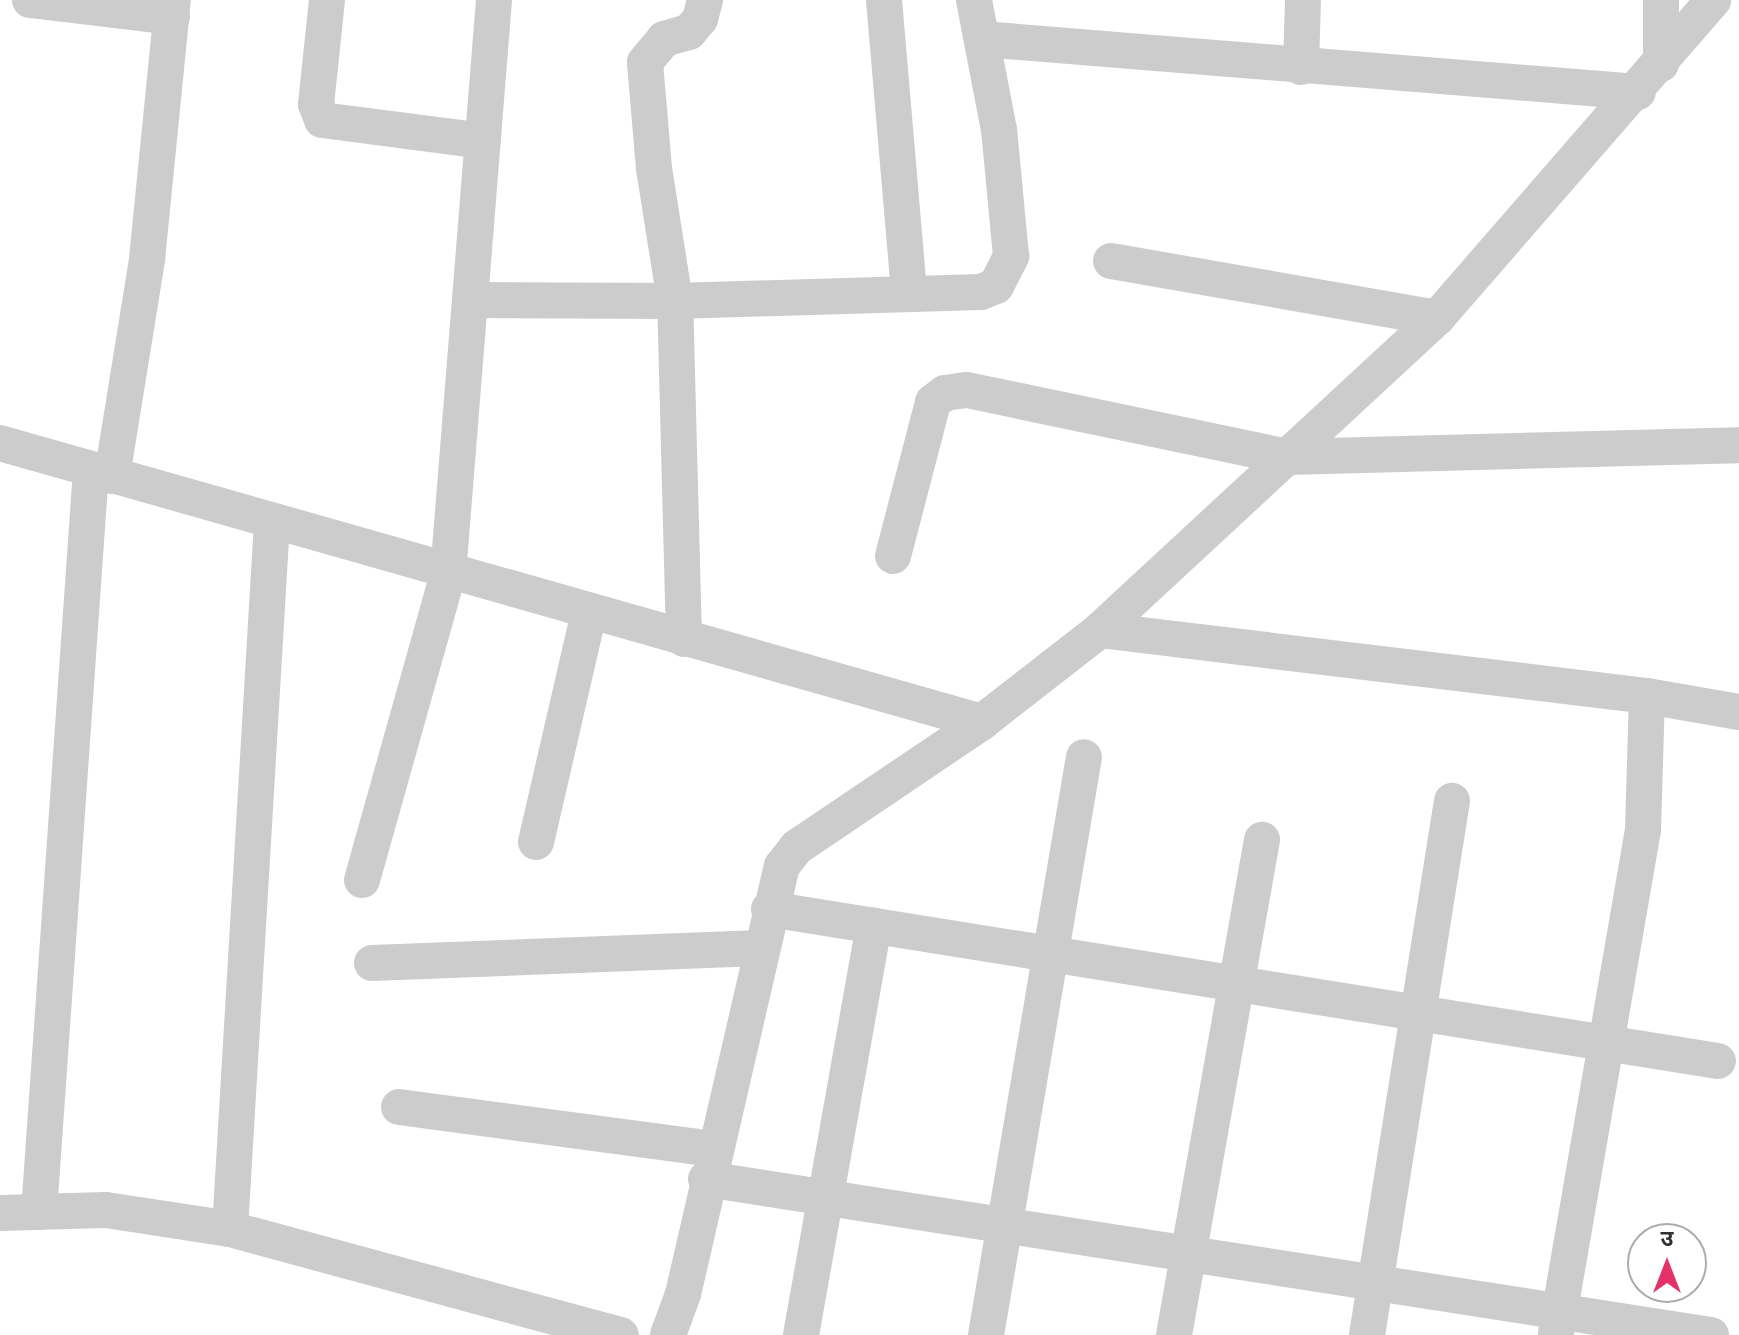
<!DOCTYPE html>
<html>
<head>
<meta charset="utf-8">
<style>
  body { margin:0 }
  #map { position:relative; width:1739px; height:1335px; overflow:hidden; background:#fff; font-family:Overpass,"Noto Sans Devanagari",sans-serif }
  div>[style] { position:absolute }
  .minor>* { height:36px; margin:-18px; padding:0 18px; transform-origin:18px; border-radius:18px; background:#ccc }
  span { translate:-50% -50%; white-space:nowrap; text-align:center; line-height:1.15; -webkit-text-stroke:8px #fff; paint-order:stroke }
  .north { position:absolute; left:1627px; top:1223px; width:80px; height:80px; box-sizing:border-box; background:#fff; border:2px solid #acacac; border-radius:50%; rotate:0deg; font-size:22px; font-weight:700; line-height:32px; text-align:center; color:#2f2f2f }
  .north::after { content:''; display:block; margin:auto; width:28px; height:36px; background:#e5316a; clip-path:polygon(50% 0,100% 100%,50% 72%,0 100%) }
</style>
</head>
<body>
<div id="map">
  <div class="minor">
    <div style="left:30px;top:0;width:143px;rotate:6.8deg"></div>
    <div style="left:327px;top:0;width:105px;rotate:96deg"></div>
    <div style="left:316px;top:104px;width:17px;rotate:69deg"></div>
    <div style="left:322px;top:120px;width:162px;rotate:7.4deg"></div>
    <div style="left:884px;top:0;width:295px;rotate:85.1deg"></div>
    <div style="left:982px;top:39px;width:658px;rotate:4.62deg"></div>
    <div style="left:1661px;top:64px;width:64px;rotate:-90deg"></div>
    <div style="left:1301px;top:67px;width:67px;rotate:-88.3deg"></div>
    <div style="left:1111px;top:261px;width:331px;rotate:9.9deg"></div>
    <div style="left:470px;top:300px;width:205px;rotate:0.3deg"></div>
    <div style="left:675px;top:301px;width:306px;rotate:-1.7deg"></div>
    <div style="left:981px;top:292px;width:16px;rotate:-22deg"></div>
    <div style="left:996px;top:286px;width:34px;rotate:-63deg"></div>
    <div style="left:1011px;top:256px;width:127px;rotate:-95.4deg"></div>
    <div style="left:999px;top:130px;width:132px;rotate:-100.9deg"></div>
    <div style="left:0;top:443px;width:1021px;rotate:15.86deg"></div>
    <div style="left:112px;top:476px;width:220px;rotate:-80.8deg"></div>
    <div style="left:147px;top:259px;width:260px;rotate:-84.3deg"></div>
    <div style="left:893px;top:556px;width:159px;rotate:-75.4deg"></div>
    <div style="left:933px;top:402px;width:15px;rotate:-37deg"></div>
    <div style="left:945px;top:393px;width:22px;rotate:-8deg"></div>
    <div style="left:967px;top:390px;width:327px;rotate:11.8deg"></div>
    <div style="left:1287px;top:457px;width:452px;rotate:-1.5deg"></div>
    <div style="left:1100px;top:630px;width:551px;rotate:6.88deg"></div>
    <div style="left:1647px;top:696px;width:93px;rotate:9.9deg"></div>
    <div style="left:684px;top:639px;width:338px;rotate:-91.5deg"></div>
    <div style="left:675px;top:301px;width:135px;rotate:-99deg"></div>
    <div style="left:654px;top:168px;width:106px;rotate:-94.9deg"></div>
    <div style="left:645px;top:62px;width:30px;rotate:-50deg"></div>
    <div style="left:664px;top:39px;width:26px;rotate:-16deg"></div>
    <div style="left:689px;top:32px;width:17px;rotate:-50deg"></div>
    <div style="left:700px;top:19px;width:20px;rotate:-75deg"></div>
    <div style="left:536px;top:842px;width:235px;rotate:-77deg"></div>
    <div style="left:362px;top:880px;width:318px;rotate:-74.3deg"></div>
    <div style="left:448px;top:574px;width:576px;rotate:-85.42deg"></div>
    <div style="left:769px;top:909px;width:961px;rotate:9.1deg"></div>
    <div style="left:372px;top:963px;width:388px;rotate:-2.2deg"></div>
    <div style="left:399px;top:1107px;width:318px;rotate:7.6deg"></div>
    <div style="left:706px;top:1179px;width:1017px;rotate:8.82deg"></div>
    <div style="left:39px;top:1212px;width:744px;rotate:-85.99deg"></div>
    <div style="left:0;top:1213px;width:106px;rotate:-1.6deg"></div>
    <div style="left:106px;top:1210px;width:125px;rotate:8.7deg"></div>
    <div style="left:230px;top:1229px;width:405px;rotate:15.2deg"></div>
    <div style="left:230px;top:1229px;width:707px;rotate:-86.6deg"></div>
    <div style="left:1556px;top:1333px;width:510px;rotate:-80.19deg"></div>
    <div style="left:1643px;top:830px;width:134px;rotate:-88.3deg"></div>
    <div style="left:668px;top:1335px;width:44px;rotate:-69.9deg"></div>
    <div style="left:683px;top:1294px;width:439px;rotate:-77deg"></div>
    <div style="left:782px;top:866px;width:24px;rotate:-52deg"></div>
    <div style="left:797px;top:847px;width:223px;rotate:-34deg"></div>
    <div style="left:982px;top:722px;width:150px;rotate:-37.9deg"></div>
    <div style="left:1100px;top:630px;width:459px;rotate:-42.8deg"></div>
    <div style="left:1437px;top:318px;width:421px;rotate:-49deg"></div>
    <div style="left:801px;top:1335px;width:416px;rotate:-79.9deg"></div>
    <div style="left:986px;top:1335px;width:586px;rotate:-80.38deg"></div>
    <div style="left:1174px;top:1335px;width:503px;rotate:-79.92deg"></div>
    <div style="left:1367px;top:1335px;width:541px;rotate:-80.96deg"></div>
  </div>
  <div class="north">उ</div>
</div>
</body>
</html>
